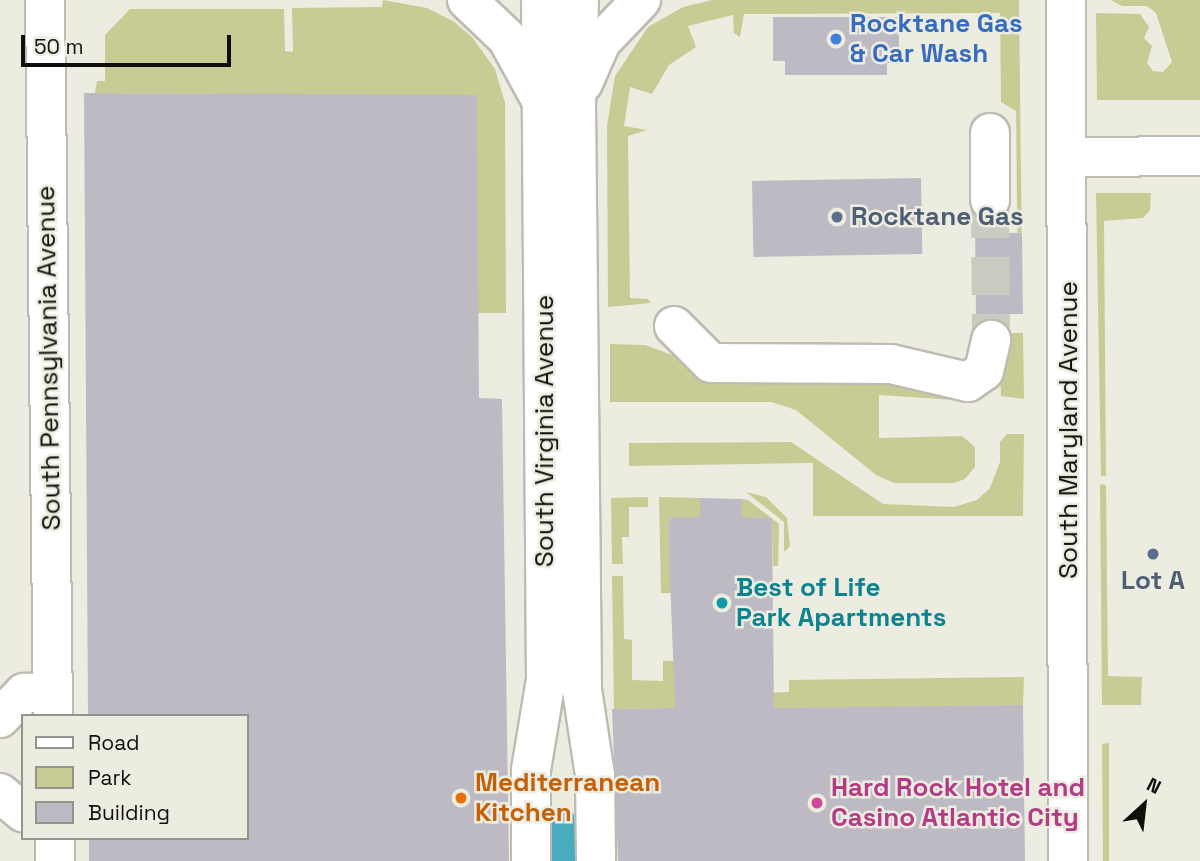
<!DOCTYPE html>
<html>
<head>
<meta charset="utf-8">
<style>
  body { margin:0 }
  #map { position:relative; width:1200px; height:861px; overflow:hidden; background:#edece1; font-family:"Space Grotesk",sans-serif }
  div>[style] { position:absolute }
  .green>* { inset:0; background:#c8cc94 }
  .water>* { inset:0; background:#47acbd }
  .building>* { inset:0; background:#bebac4; transform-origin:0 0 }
  .minor-tunnel>* { height:38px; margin-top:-19px; transform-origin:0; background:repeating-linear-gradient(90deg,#cccbc1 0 38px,transparent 0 57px) }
  .roads { filter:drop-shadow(2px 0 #bebcb2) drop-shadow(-2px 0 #bebcb2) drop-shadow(0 2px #bebcb2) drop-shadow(0 -2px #bebcb2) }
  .minor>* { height:38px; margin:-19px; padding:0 19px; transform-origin:19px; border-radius:19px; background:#fff }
  .dots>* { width:19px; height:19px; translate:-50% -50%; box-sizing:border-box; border:4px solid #edece1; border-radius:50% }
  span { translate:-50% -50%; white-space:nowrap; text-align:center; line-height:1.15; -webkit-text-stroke:5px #edece1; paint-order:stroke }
  .shop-label { font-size:26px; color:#366cbe; font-weight:700 }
  .left { translate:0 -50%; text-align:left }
  .service-label { font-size:26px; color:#4e5e75; font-weight:700 }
  .street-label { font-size:26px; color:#100f0c }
  .culture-label { font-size:26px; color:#0d838f; font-weight:700 }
  .food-label { font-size:26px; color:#c56008; font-weight:700 }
  .hotel-label { font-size:26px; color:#b23c85; font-weight:700 }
  .legend { position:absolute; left:21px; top:714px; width:228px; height:126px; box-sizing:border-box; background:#edece1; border:2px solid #95948c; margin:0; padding:9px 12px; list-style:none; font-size:21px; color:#100f0c }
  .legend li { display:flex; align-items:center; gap:14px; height:35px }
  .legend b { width:35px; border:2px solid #95948c }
  .north { position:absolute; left:1109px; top:770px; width:70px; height:70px; -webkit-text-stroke:5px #edece1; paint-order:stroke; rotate:27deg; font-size:19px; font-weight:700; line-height:28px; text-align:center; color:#100f0c }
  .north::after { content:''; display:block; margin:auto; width:24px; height:32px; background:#100f0c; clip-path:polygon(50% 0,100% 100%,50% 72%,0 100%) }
  .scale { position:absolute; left:21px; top:35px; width:210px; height:32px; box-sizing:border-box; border:4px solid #100f0c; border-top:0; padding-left:9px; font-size:21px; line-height:24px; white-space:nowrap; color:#100f0c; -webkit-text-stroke:5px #edece1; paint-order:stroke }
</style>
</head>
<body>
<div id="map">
  <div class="green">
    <div style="clip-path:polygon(383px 0,427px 8px,453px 21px,472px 37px,495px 69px,505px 103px,506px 313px,478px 313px,476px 96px,95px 93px,97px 81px,105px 81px,105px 35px,130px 9px,284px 9px,285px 51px,293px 52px,292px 8px,382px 7px)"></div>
    <div style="clip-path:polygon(712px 0,1019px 0,1022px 258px,1018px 290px,1016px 111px,1001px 102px,1000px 13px,744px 14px,740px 37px,734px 33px,733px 15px,688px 26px,696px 47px,669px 65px,652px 94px,630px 87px,624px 126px,647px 130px,628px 136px,630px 298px,648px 299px,651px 303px,608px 307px,607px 126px,615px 76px,648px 27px,683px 7px)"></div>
    <div style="clip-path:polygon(1111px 0,1200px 0,1200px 100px,1097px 100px,1096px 13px,1140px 14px,1149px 27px,1144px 38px,1152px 46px,1147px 63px,1153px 71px,1163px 72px,1172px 62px,1156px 13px,1147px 6px,1122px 6px)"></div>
    <div style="clip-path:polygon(1096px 193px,1151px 193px,1150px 210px,1143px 218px,1104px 221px,1106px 476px,1101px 476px)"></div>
    <div style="clip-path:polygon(1005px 333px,1023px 333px,1024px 399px,1001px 396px,999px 341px)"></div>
    <div style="clip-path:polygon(610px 344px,645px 345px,678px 357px,947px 391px,955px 400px,879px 395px,879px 438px,962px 436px,975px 447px,975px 467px,965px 479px,954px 483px,894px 483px,876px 475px,796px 410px,771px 402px,610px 402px)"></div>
    <div style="clip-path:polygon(1007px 434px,1024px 434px,1023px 516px,813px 516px,813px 463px,629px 466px,629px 443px,791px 442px,883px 504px,954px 507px,977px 500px,990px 488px,1000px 462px,1000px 442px)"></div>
    <div style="clip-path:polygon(1100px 484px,1106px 485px,1108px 676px,1142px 677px,1141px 705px,1102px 705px)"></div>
    <div style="clip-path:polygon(746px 492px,766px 497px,787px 518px,790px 546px,784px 552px,784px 522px)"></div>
    <div style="clip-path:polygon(648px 497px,648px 507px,629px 507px,629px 537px,622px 537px,623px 564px,612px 564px,611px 498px)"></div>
    <div style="clip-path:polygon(659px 497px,700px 498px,700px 509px,707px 517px,671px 517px,668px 527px,672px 593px,661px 593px)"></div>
    <div style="clip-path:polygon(742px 499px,748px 500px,779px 524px,778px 566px,773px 566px,772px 518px,731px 517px,742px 510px)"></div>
    <div style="clip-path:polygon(612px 576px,623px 576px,624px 639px,632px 640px,632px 680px,663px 681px,663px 661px,674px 661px,717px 708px,614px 709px)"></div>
    <div style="clip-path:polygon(1024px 677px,1023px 705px,754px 709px,765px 693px,789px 692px,789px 680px)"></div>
    <div style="clip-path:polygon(1109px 743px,1109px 861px,1103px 861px,1102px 744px)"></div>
  </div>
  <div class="water">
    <div style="clip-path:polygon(562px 810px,573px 813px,578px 824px,577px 861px,552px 861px,550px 822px)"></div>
  </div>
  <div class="building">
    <div style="clip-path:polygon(773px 17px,899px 17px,899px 63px,887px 63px,887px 75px,785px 75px,785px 61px,773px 61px)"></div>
    <div style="clip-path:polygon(84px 93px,477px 95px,479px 398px,502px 399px,509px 861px,89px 861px,89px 838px,247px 838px,247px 716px,88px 716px)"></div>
    <div style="left:921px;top:178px;width:76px;height:169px;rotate:89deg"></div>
    <div style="clip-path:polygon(975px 215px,989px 222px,1003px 217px,1003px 233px,1022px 233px,1023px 314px,1004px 314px,1004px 323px,995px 319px,976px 324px)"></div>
    <div style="clip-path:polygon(700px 498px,742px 499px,742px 517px,772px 518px,774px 708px,1023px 705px,1025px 861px,618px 861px,612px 709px,675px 708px,668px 526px,671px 517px,700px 517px)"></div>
  </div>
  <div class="minor-tunnel">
    <div style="left:990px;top:200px;width:140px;rotate:89.6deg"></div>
  </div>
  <div class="roads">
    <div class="minor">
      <div style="left:45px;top:0;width:716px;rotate:89.36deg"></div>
      <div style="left:467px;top:0;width:55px;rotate:43.5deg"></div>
      <div style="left:507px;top:38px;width:68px;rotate:61.2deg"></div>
      <div style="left:579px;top:0;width:105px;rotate:91.6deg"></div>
      <div style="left:576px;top:105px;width:585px;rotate:89.41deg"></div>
      <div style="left:582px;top:690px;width:86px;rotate:81.3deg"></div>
      <div style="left:595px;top:775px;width:86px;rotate:89.3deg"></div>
      <div style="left:1066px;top:0;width:861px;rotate:89.87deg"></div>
      <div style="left:583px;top:83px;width:45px;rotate:-66.3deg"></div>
      <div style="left:601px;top:42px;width:58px;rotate:-46.4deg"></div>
      <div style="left:990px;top:133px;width:67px;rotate:90deg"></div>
      <div style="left:1069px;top:157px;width:131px;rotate:-0.4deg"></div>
      <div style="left:674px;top:326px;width:52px;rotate:45deg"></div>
      <div style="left:711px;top:363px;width:180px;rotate:0.3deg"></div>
      <div style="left:891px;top:364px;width:79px;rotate:13.2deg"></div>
      <div style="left:968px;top:382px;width:19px;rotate:-35deg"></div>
      <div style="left:984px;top:371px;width:32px;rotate:-77deg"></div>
      <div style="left:0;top:718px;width:35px;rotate:-46deg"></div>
      <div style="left:24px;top:693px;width:29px;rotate:-2deg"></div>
      <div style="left:0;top:793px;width:30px;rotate:40deg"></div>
      <div style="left:55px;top:838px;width:23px;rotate:90deg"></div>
      <div style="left:531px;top:861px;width:91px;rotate:-90deg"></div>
      <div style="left:531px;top:770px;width:92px;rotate:-80.6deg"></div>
      <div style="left:546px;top:679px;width:679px;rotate:-90.42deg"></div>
    </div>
  </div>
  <div class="dots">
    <div style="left:836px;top:39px;background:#3f7fe0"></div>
    <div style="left:837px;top:217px;background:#5c6f8a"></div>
    <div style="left:1153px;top:554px;background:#5c6f8a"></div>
    <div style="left:722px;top:603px;background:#0f9aa8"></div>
    <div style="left:461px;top:798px;background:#e8710a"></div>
    <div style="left:817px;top:803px;background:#d1479c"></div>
  </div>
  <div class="shop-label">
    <span class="left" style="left:850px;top:39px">Rocktane Gas<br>&amp; Car Wash</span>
  </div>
  <div class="service-label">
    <span class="left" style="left:851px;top:217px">Rocktane Gas</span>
    <span style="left:1153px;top:581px">Lot A</span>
  </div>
  <div class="street-label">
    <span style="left:49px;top:358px;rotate:-91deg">South Pennsylvania Avenue</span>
    <span style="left:1069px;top:430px;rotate:-90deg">South Maryland Avenue</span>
    <span style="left:545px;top:431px;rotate:-90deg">South Virginia Avenue</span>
  </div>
  <div class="culture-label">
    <span class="left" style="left:736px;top:603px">Best of Life<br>Park Apartments</span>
  </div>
  <div class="food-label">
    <span class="left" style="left:475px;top:798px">Mediterranean<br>Kitchen</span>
  </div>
  <div class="hotel-label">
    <span class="left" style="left:831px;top:803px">Hard Rock Hotel and<br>Casino Atlantic City</span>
  </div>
  <ul class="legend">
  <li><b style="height:9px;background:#fff"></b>Road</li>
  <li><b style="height:19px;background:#c8cc94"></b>Park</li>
  <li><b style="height:19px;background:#bebac4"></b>Building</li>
  </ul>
  <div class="north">N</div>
  <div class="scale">50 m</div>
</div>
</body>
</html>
